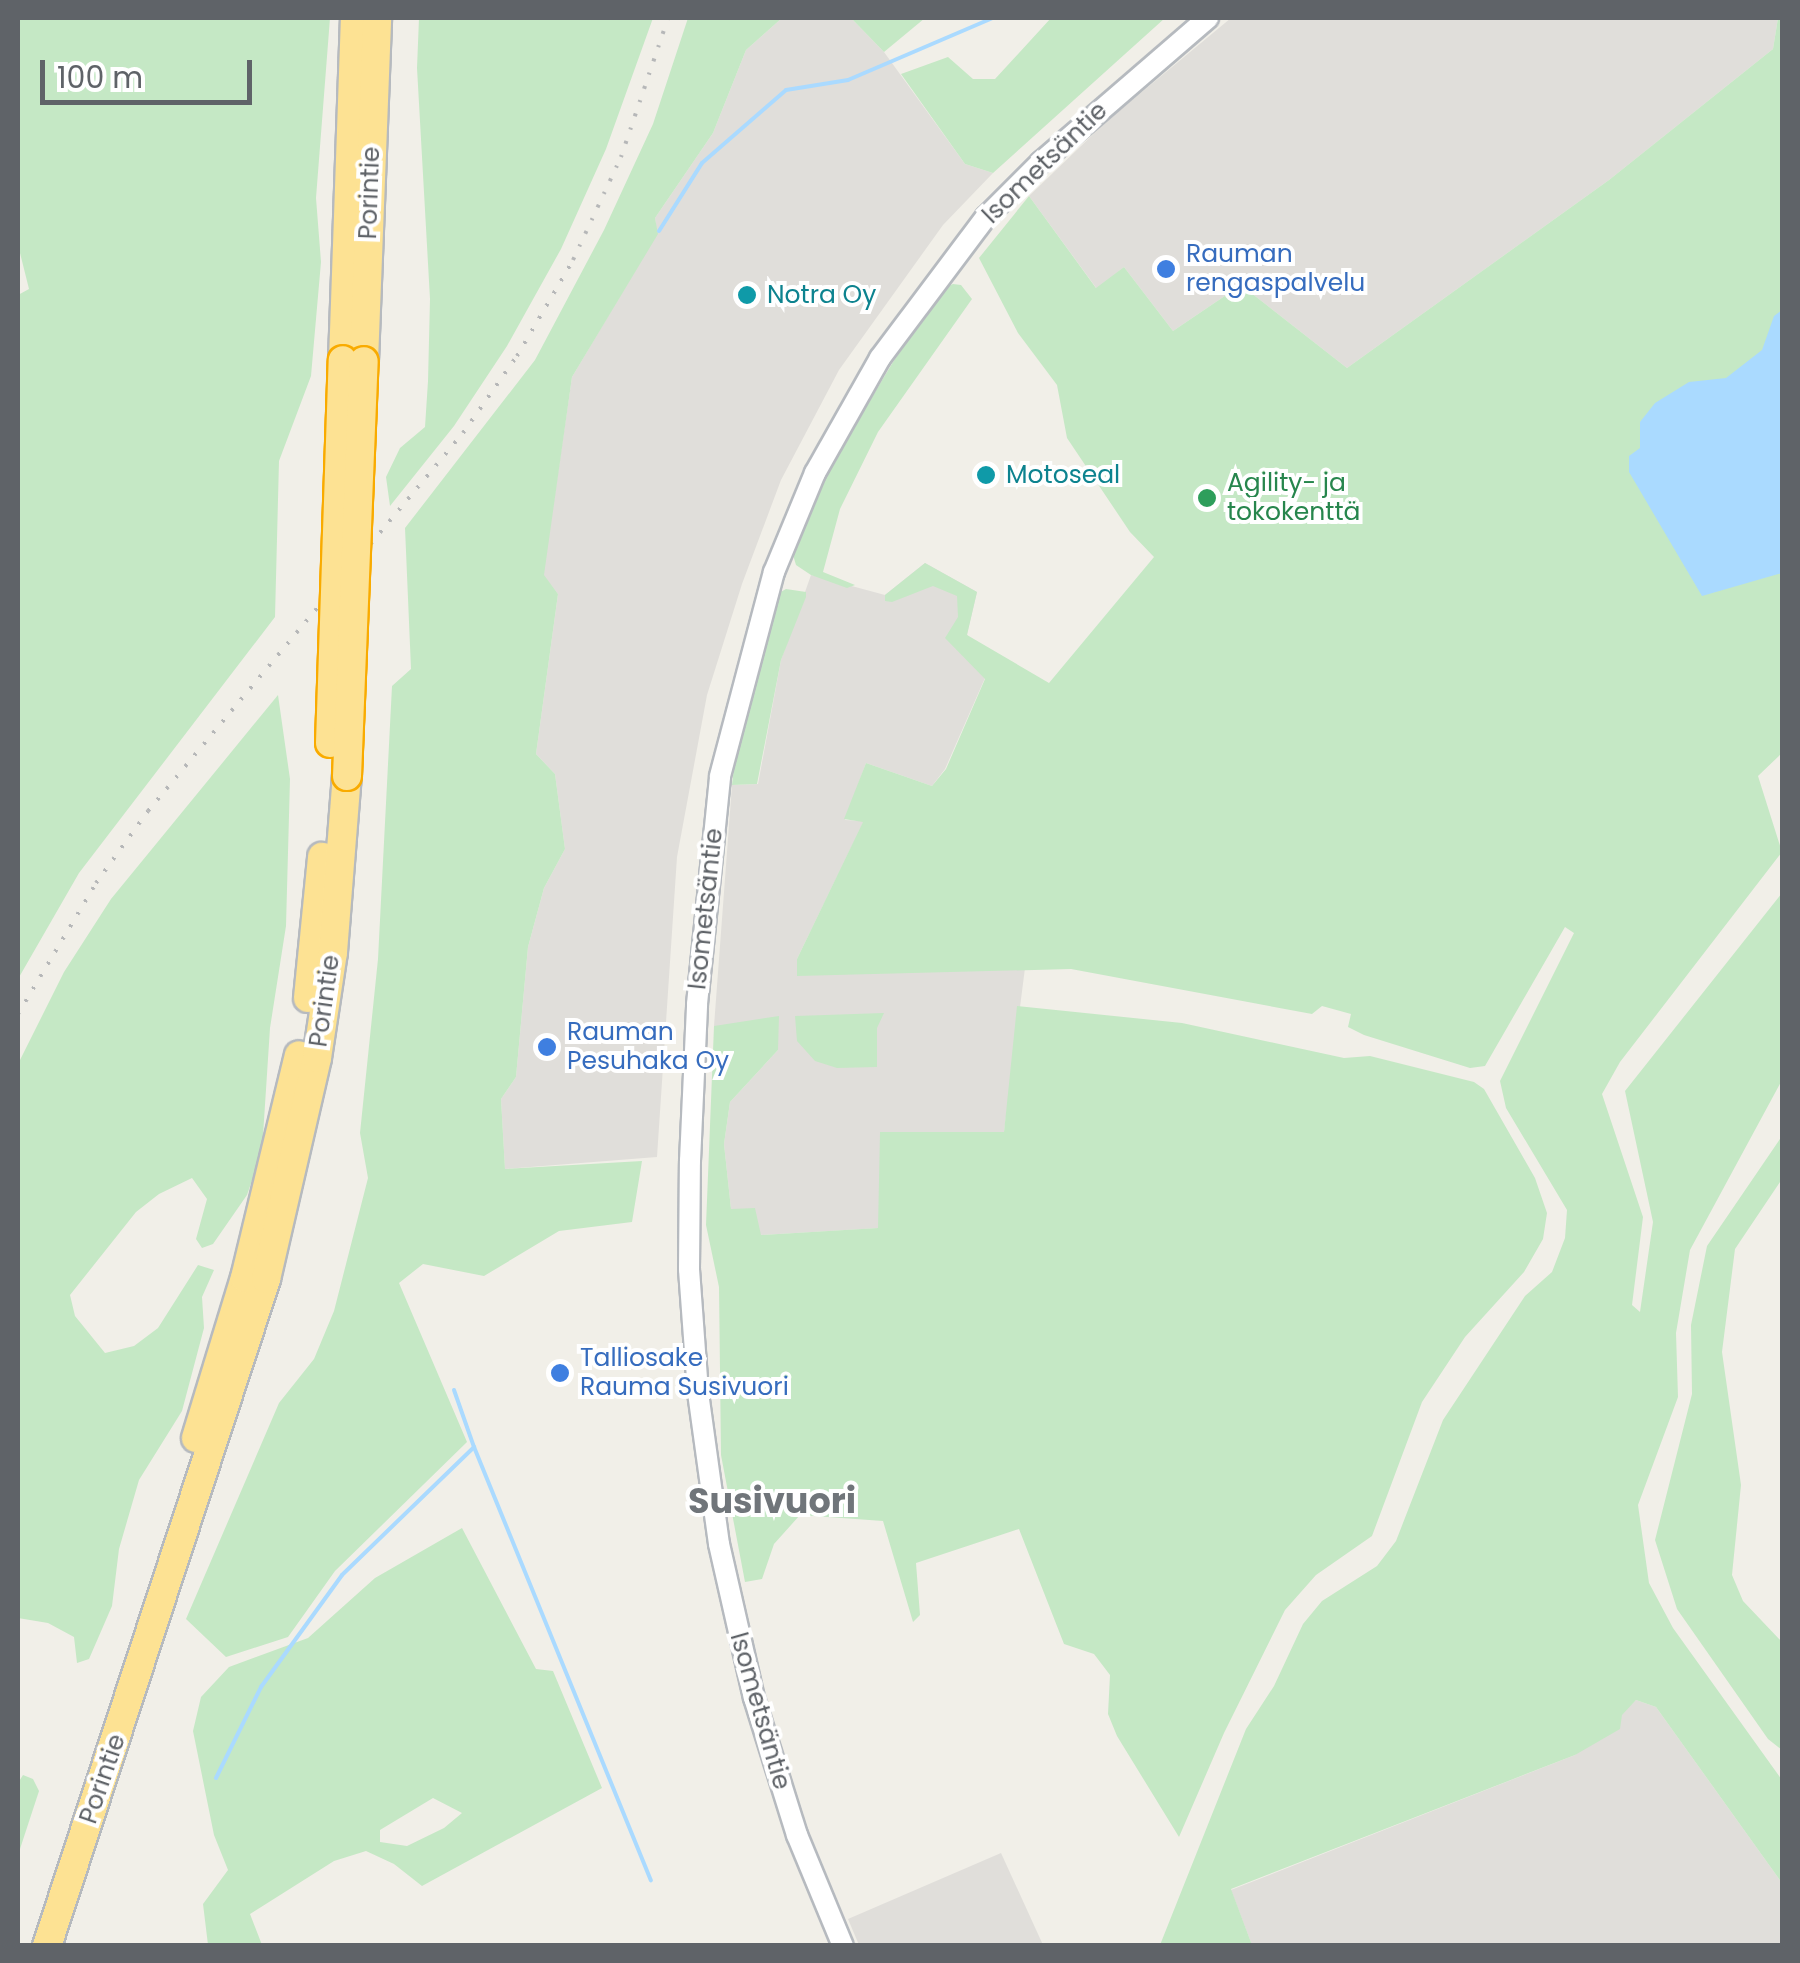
<!DOCTYPE html>
<html>
<head>
<meta charset="utf-8">
<style>
  body { margin:0 }
  #map { position:relative; width:1800px; height:1963px; overflow:hidden; background:#f1efe8; font-family:Poppins,sans-serif }
  div>[style] { position:absolute }
  .industrial>* { inset:0; background:#e0deda }
  .green>* { inset:0; background:#c5e8c5 }
  .water>* { inset:0; background:#aadaff }
  .stream>* { height:4px; margin:-2px; padding:0 2px; transform-origin:2px; border-radius:2px; background:#aadaff }
  .roads { filter:drop-shadow(2px 0 #b6babf) drop-shadow(-2px 0 #b6babf) drop-shadow(0 2px #b6babf) drop-shadow(0 -2px #b6babf) }
  .secondary>* { height:20px; margin:-10px; padding:0 10px; transform-origin:10px; border-radius:10px; background:#fff }
  .highway>* { height:28px; margin:-14px; padding:0 14px; transform-origin:14px; border-radius:14px; background:#fde293 }
  .rail>* { height:4px; margin-top:-2px; transform-origin:0; background:repeating-linear-gradient(90deg,#b6b7b8 0 2.5px,transparent 0 14.5px) }
  .bridges { filter:drop-shadow(2px 0 #f9ab00) drop-shadow(-2px 0 #f9ab00) drop-shadow(0 2px #f9ab00) drop-shadow(0 -2px #f9ab00) }
  .highway-bridge>* { height:28px; margin:-14px; padding:0 14px; transform-origin:14px; border-radius:14px; background:#fde293 }
  .dots>* { width:28px; height:28px; translate:-50% -50%; box-sizing:border-box; border:5px solid #fff; border-radius:50% }
  span { translate:-50% -50%; white-space:nowrap; text-align:center; line-height:1.15; -webkit-text-stroke:8px #fff; paint-order:stroke }
  .street-label { font-size:25px; color:#5f6368 }
  .shop-label { font-size:25px; color:#366cbe }
  .left { translate:0 -50%; text-align:left }
  .culture-label { font-size:25px; color:#0d838f }
  .leisure-label { font-size:25px; color:#27864d }
  .district-label { font-size:35px; color:#70757a; font-weight:700 }
  .frame { position:absolute; inset:0; border:20px solid #5f6368; pointer-events:none }
  .scale { position:absolute; left:40px; top:60px; width:212px; height:45px; box-sizing:border-box; border:5px solid #5f6368; border-top:0; padding-left:12px; font-size:30px; line-height:35px; white-space:nowrap; color:#5f6368; -webkit-text-stroke:8px #fff; paint-order:stroke }
</style>
</head>
<body>
<div id="map">
  <div class="industrial">
    <div style="clip-path:polygon(782px 18px,851px 18px,884px 52px,965px 164px,993px 173px,943px 225px,839px 370px,781px 480px,742px 584px,707px 695px,677px 857px,657px 1157px,505px 1169px,501px 1099px,516px 1077px,528px 947px,544px 888px,565px 849px,555px 774px,536px 754px,558px 594px,543px 575px,572px 377px,657px 234px,655px 218px,713px 133px,746px 50px)"></div>
    <div style="clip-path:polygon(1231px 18px,1778px 18px,1773px 49px,1609px 180px,1347px 368px,1241px 285px,1173px 331px,1124px 267px,1097px 289px,1029px 196px,1107px 121px)"></div>
    <div style="clip-path:polygon(925px 563px,977px 592px,967px 634px,985px 678px,945px 769px,932px 786px,866px 763px,845px 820px,864px 821px,797px 959px,797px 975px,1025px 968px,1004px 1132px,881px 1132px,879px 1228px,760px 1235px,731px 1209px,724px 1144px,730px 1102px,778px 1050px,714px 1026px,732px 785px,758px 784px,781px 660px,811px 575px,885px 595px)"></div>
    <div style="clip-path:polygon(1636px 1700px,1656px 1707px,1782px 1883px,1782px 1945px,1252px 1945px,1231px 1890px,1575px 1755px)"></div>
    <div style="clip-path:polygon(1001px 1853px,1043px 1945px,859px 1945px,848px 1919px)"></div>
  </div>
  <div class="green">
    <div style="clip-path:polygon(18px 18px,330px 18px,316px 198px,321px 262px,311px 376px,279px 461px,275px 617px,79px 873px,18px 979px,18px 295px,29px 289px,18px 245px)"></div>
    <div style="clip-path:polygon(419px 18px,653px 18px,606px 149px,561px 249px,507px 346px,454px 426px,390px 506px,386px 477px,400px 448px,425px 427px,428px 381px,430px 299px,417px 68px)"></div>
    <div style="clip-path:polygon(688px 18px,782px 18px,746px 50px,713px 133px,655px 218px,658px 234px,572px 377px,544px 575px,558px 594px,536px 754px,555px 774px,565px 849px,544px 888px,528px 947px,516px 1077px,501px 1099px,505px 1169px,642px 1161px,632px 1222px,559px 1231px,484px 1276px,423px 1264px,399px 1283px,467px 1442px,335px 1571px,288px 1637px,226px 1657px,186px 1619px,279px 1403px,314px 1359px,334px 1311px,368px 1178px,360px 1133px,378px 959px,392px 686px,411px 669px,405px 528px,535px 360px,604px 230px,653px 124px)"></div>
    <div style="clip-path:polygon(851px 18px,925px 18px,884px 52px)"></div>
    <div style="clip-path:polygon(1051px 18px,1165px 18px,993px 173px,965px 164px,901px 74px,948px 57px,973px 79px,995px 79px)"></div>
    <div style="clip-path:polygon(1778px 18px,1782px 18px,1782px 753px,1758px 776px,1782px 852px,1620px 1062px,1602px 1094px,1643px 1217px,1632px 1305px,1640px 1312px,1653px 1222px,1625px 1091px,1782px 893px,1782px 1080px,1690px 1250px,1676px 1333px,1678px 1397px,1638px 1505px,1649px 1583px,1673px 1628px,1782px 1780px,1782px 1883px,1656px 1707px,1636px 1700px,1622px 1715px,1620px 1729px,1575px 1755px,1231px 1889px,1252px 1945px,1160px 1945px,1246px 1729px,1274px 1686px,1303px 1624px,1322px 1601px,1377px 1566px,1396px 1541px,1443px 1420px,1525px 1296px,1552px 1272px,1565px 1238px,1567px 1210px,1506px 1108px,1500px 1081px,1574px 933px,1565px 927px,1485px 1066px,1470px 1068px,1364px 1035px,1348px 1027px,1351px 1014px,1322px 1006px,1312px 1014px,1071px 969px,797px 976px,797px 959px,863px 822px,844px 819px,866px 763px,932px 786px,946px 769px,985px 679px,945px 638px,958px 617px,957px 596px,933px 586px,892px 602px,885px 601px,885px 595px,925px 563px,977px 592px,967px 635px,1049px 683px,1154px 557px,1130px 532px,1067px 438px,1057px 385px,1018px 333px,979px 258px,1029px 196px,1096px 288px,1124px 267px,1173px 331px,1241px 285px,1347px 368px,1609px 180px,1773px 49px)"></div>
    <div style="clip-path:polygon(953px 284px,961px 285px,972px 299px,878px 432px,840px 509px,823px 572px,855px 585px,847px 588px,811px 575px,796px 565px,793px 555px,833px 462px,893px 362px,944px 288px)"></div>
    <div style="clip-path:polygon(786px 589px,806px 592px,806px 597px,781px 660px,757px 784px,732px 785px,737px 740px,777px 594px)"></div>
    <div style="clip-path:polygon(278px 695px,290px 779px,286px 926px,270px 1028px,262px 1151px,247px 1195px,213px 1244px,202px 1248px,196px 1239px,207px 1199px,192px 1178px,159px 1194px,136px 1212px,70px 1295px,75px 1316px,105px 1353px,134px 1346px,158px 1328px,198px 1265px,214px 1270px,202px 1297px,204px 1328px,182px 1411px,139px 1480px,119px 1549px,112px 1606px,89px 1659px,77px 1663px,74px 1637px,48px 1623px,18px 1618px,18px 1064px,64px 972px,111px 899px)"></div>
    <div style="clip-path:polygon(1017px 1006px,1182px 1023px,1344px 1058px,1370px 1056px,1474px 1082px,1484px 1089px,1535px 1178px,1547px 1213px,1543px 1239px,1524px 1272px,1465px 1337px,1422px 1402px,1372px 1536px,1316px 1575px,1285px 1610px,1224px 1733px,1179px 1837px,1117px 1736px,1108px 1714px,1110px 1675px,1094px 1654px,1064px 1644px,1019px 1529px,916px 1563px,920px 1615px,913px 1622px,883px 1521px,800px 1515px,774px 1544px,762px 1579px,745px 1582px,721px 1455px,719px 1287px,706px 1225px,714px 1026px,779px 1016px,778px 1050px,730px 1102px,724px 1144px,731px 1209px,755px 1208px,761px 1235px,878px 1228px,880px 1132px,1004px 1132px)"></div>
    <div style="clip-path:polygon(884px 1013px,877px 1028px,877px 1067px,837px 1068px,815px 1061px,797px 1041px,795px 1016px)"></div>
    <div style="clip-path:polygon(1782px 1136px,1782px 1179px,1735px 1249px,1722px 1352px,1741px 1485px,1732px 1575px,1743px 1601px,1782px 1642px,1782px 1750px,1768px 1739px,1677px 1609px,1655px 1540px,1692px 1394px,1691px 1325px,1707px 1246px)"></div>
    <div style="clip-path:polygon(evenodd,462px 1528px,536px 1669px,553px 1671px,602px 1788px,422px 1886px,394px 1864px,366px 1851px,334px 1861px,250px 1914px,262px 1945px,208px 1945px,203px 1904px,228px 1870px,214px 1835px,193px 1731px,201px 1697px,229px 1667px,308px 1638px,375px 1578px,462px 1528px,433px 1798px,462px 1813px,444px 1828px,407px 1846px,380px 1842px,380px 1830px,433px 1798px)"></div>
    <div style="clip-path:polygon(23px 1775px,33px 1779px,39px 1791px,18px 1855px,18px 1783px)"></div>
  </div>
  <div class="water">
    <div style="clip-path:polygon(1782px 310px,1782px 573px,1702px 596px,1629px 472px,1629px 456px,1640px 448px,1640px 422px,1655px 403px,1689px 382px,1726px 378px,1762px 350px,1774px 316px)"></div>
  </div>
  <div class="stream">
    <div style="left:659px;top:231px;width:80px;rotate:-57.7deg"></div>
    <div style="left:702px;top:163px;width:111px;rotate:-41deg"></div>
    <div style="left:786px;top:90px;width:63px;rotate:-9.2deg"></div>
    <div style="left:848px;top:80px;width:158px;rotate:-23.2deg"></div>
    <div style="left:454px;top:1390px;width:60px;rotate:70.7deg"></div>
    <div style="left:216px;top:1778px;width:102px;rotate:-63.7deg"></div>
    <div style="left:261px;top:1687px;width:138px;rotate:-54.1deg"></div>
    <div style="left:342px;top:1575px;width:184px;rotate:-44.1deg"></div>
    <div style="left:474px;top:1447px;width:468px;rotate:67.8deg"></div>
  </div>
  <div class="roads">
    <div class="secondary">
      <div style="left:843px;top:1946px;width:120px;rotate:-112.5deg"></div>
      <div style="left:797px;top:1835px;width:144px;rotate:-107.4deg"></div>
      <div style="left:754px;top:1698px;width:158px;rotate:-102.8deg"></div>
      <div style="left:719px;top:1544px;width:153px;rotate:-97.9deg"></div>
      <div style="left:698px;top:1392px;width:123px;rotate:-94.2deg"></div>
      <div style="left:689px;top:1269px;width:108px;rotate:-89.5deg"></div>
      <div style="left:690px;top:1161px;width:157px;rotate:-87.4deg"></div>
      <div style="left:697px;top:1004px;width:229px;rotate:-84.2deg"></div>
      <div style="left:720px;top:776px;width:211px;rotate:-75.2deg"></div>
      <div style="left:774px;top:572px;width:107px;rotate:-67.5deg"></div>
      <div style="left:815px;top:473px;width:132px;rotate:-60.5deg"></div>
      <div style="left:880px;top:358px;width:176px;rotate:-53.1deg"></div>
      <div style="left:986px;top:217px;width:78px;rotate:-45deg"></div>
      <div style="left:1041px;top:162px;width:221px;rotate:-40.8deg"></div>
    </div>
    <div class="highway">
      <div style="left:343px;top:360px;width:342px;rotate:-88deg"></div>
      <div style="left:364px;top:361px;width:343px;rotate:-87.8deg"></div>
      <div style="left:308px;top:998px;width:142px;rotate:-84.3deg"></div>
      <div style="left:196px;top:1438px;width:167px;rotate:-73deg"></div>
      <div style="left:245px;top:1278px;width:229px;rotate:-76.4deg"></div>
      <div style="left:47px;top:1946px;width:702px;rotate:-71.82deg"></div>
      <div style="left:266px;top:1279px;width:227px;rotate:-77deg"></div>
      <div style="left:317px;top:1058px;width:107px;rotate:-81.4deg"></div>
      <div style="left:333px;top:952px;width:177px;rotate:-85.5deg"></div>
    </div>
  </div>
  <div class="rail">
    <div style="left:18px;top:1014px;width:152px;rotate:-59.2deg"></div>
    <div style="left:96px;top:883px;width:89px;rotate:-54.2deg"></div>
    <div style="left:148px;top:811px;width:492px;rotate:-50.2deg"></div>
    <div style="left:463px;top:433px;width:94px;rotate:-55deg"></div>
    <div style="left:517px;top:356px;width:111px;rotate:-59.7deg"></div>
    <div style="left:573px;top:260px;width:114px;rotate:-65deg"></div>
    <div style="left:621px;top:157px;width:147px;rotate:-71.3deg"></div>
  </div>
  <div class="bridges">
    <div class="highway-bridge">
      <div style="left:330px;top:743px;width:383px;rotate:-88.1deg"></div>
      <div style="left:347px;top:776px;width:415px;rotate:-87.7deg"></div>
    </div>
  </div>
  <div class="dots">
    <div style="left:1166px;top:269px;background:#3f7fe0"></div>
    <div style="left:747px;top:295px;background:#0f9aa8"></div>
    <div style="left:986px;top:475px;background:#0f9aa8"></div>
    <div style="left:1207px;top:498px;background:#2e9e5b"></div>
    <div style="left:547px;top:1047px;background:#3f7fe0"></div>
    <div style="left:560px;top:1373px;background:#3f7fe0"></div>
  </div>
  <div class="street-label">
    <span style="left:1045px;top:163px;rotate:-44deg">Isometsäntie</span>
    <span style="left:370px;top:193px;rotate:-88deg">Porintie</span>
    <span style="left:706px;top:909px;rotate:-84deg">Isometsäntie</span>
    <span style="left:325px;top:1001px;rotate:-82deg">Porintie</span>
    <span style="left:760px;top:1711px;rotate:74deg">Isometsäntie</span>
    <span style="left:103px;top:1779px;rotate:-71deg">Porintie</span>
  </div>
  <div class="shop-label">
    <span class="left" style="left:1186px;top:269px">Rauman<br>rengaspalvelu</span>
    <span class="left" style="left:567px;top:1047px">Rauman<br>Pesuhaka Oy</span>
    <span class="left" style="left:580px;top:1373px">Talliosake<br>Rauma Susivuori</span>
  </div>
  <div class="culture-label">
    <span class="left" style="left:767px;top:295px">Notra Oy</span>
    <span class="left" style="left:1006px;top:475px">Motoseal</span>
  </div>
  <div class="leisure-label">
    <span class="left" style="left:1227px;top:498px">Agility- ja<br>tokokenttä</span>
  </div>
  <div class="district-label">
    <span style="left:772px;top:1501px">Susivuori</span>
  </div>
  <div class="frame"></div>
  <div class="scale">100 m</div>
</div>
</body>
</html>
